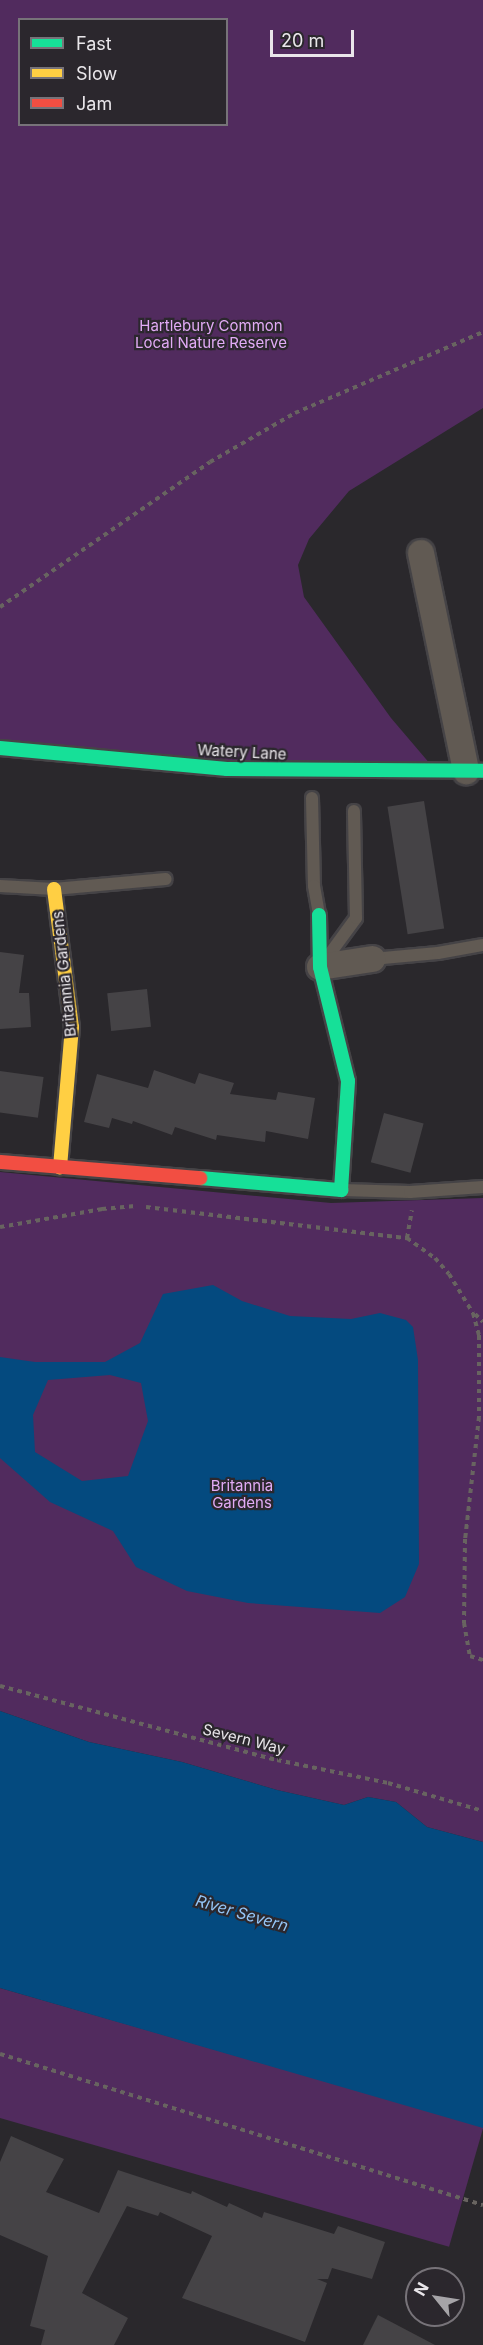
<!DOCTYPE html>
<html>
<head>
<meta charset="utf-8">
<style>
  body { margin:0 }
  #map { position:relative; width:483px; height:2345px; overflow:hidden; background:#2a282c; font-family:Inter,sans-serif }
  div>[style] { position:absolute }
  .green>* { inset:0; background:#512b5e; transform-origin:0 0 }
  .water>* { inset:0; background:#044a7f }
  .building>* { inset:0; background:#454346; transform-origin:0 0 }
  .path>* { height:4px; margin-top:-2px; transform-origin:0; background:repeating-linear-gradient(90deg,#686460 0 4.5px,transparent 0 9px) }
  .roads { filter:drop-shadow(2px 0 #454346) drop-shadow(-2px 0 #454346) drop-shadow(0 2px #454346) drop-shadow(0 -2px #454346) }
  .lane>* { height:12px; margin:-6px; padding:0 6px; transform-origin:6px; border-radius:6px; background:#615a53 }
  .street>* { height:26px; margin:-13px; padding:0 13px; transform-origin:13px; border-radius:13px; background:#615a53 }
  .fast>* { height:14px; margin:-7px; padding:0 7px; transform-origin:7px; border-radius:7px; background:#16e098 }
  .slow>* { height:14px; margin:-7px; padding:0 7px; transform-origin:7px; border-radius:7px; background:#ffcf43 }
  .jam>* { height:14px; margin:-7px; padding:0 7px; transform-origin:7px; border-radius:7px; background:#f24e42 }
  span { translate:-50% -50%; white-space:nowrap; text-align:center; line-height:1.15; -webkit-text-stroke:4.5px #2b272d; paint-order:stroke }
  .park-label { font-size:15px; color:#e2abf6 }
  .street-label { font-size:15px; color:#e9e6ea }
  .water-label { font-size:16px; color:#94c5f6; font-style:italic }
  .legend { position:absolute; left:18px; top:18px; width:210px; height:108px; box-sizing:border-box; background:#2b272d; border:2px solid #777379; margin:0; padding:8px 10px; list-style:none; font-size:18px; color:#e9e6ea }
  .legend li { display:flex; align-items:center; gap:12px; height:30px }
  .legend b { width:30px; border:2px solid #777379 }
  .north { position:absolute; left:405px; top:2267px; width:60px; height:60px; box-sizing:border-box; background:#2b272d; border:2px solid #777379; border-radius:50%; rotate:300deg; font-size:16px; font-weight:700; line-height:24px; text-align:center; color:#e9e6ea }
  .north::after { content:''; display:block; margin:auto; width:21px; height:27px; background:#a6a4a8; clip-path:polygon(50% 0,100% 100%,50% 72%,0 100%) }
  .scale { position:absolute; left:270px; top:30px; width:84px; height:27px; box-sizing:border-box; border:3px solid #e9e6ea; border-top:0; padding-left:8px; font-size:18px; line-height:21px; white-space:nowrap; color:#e9e6ea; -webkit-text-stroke:4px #2b272d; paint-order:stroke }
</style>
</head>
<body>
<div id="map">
  <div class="green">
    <div style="clip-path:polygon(evenodd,0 0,483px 0,483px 408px,349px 491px,309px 539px,298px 565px,304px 597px,391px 718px,437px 772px,0 748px,0 0,20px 20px,226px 20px,226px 124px,20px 124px,20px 20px)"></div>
    <div style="clip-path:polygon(0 1172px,331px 1203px,483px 1198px,483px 1842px,427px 1827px,396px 1802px,368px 1797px,344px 1805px,277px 1790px,182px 1762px,89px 1742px,0 1711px)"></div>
    <div style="left:0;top:1988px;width:503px;height:125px;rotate:16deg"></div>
  </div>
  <div class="water">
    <div style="clip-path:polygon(evenodd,213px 1285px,242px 1301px,290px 1316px,351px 1319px,380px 1313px,406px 1320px,413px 1327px,418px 1360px,419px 1564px,405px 1597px,380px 1613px,248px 1603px,187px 1591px,136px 1567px,113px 1531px,50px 1502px,0 1458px,0 1357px,35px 1362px,105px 1362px,140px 1343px,163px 1294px,213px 1285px,110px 1375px,141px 1383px,148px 1421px,128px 1476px,82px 1481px,35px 1452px,33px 1415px,48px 1380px,110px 1375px)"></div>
    <div style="clip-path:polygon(0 1711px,89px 1742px,182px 1762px,277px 1790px,344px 1805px,368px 1797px,396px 1802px,427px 1827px,483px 1842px,483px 2128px,0 1988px)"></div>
  </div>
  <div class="building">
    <div style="left:424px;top:801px;width:129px;height:37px;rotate:81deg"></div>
    <div style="clip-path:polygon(0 952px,24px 955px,19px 993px,29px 993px,31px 1027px,0 1029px)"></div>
    <div style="left:147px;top:989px;width:38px;height:40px;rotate:84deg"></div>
    <div style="clip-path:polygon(154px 1070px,195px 1084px,199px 1073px,234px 1083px,230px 1094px,276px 1100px,278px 1092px,315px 1098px,308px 1139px,266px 1131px,265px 1142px,217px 1135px,216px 1140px,175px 1127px,172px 1135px,133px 1121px,132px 1124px,112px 1118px,109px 1128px,84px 1122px,97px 1074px,148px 1088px)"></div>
    <div style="left:0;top:1071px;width:44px;height:41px;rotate:8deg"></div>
    <div style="left:384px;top:1113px;width:41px;height:51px;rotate:15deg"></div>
    <div style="clip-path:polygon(11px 2136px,64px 2159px,46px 2192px,99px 2213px,118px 2170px,191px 2194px,192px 2191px,227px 2207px,229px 2203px,262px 2218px,264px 2212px,334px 2234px,338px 2226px,385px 2242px,372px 2279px,332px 2268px,328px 2279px,317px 2279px,327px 2283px,305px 2342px,182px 2298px,212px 2236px,160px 2212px,158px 2216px,127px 2206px,82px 2293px,128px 2318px,114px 2345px,41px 2345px,45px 2330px,30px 2326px,48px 2256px,0 2235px,0 2162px)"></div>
    <div style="clip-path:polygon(378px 2315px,435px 2345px,363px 2345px)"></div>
  </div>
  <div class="path">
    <div style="left:0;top:607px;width:255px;rotate:-34.6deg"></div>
    <div style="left:210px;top:462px;width:98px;rotate:-30deg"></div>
    <div style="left:295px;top:413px;width:205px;rotate:-23.3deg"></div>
    <div style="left:146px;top:1207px;width:263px;rotate:6.8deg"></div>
    <div style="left:407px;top:1238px;width:34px;rotate:36deg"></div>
    <div style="left:435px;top:1258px;width:21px;rotate:49deg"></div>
    <div style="left:449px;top:1274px;width:46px;rotate:58.4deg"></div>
    <div style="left:473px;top:1313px;width:23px;rotate:75deg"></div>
    <div style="left:479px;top:1335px;width:82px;rotate:90deg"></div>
    <div style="left:479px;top:1417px;width:123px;rotate:96.5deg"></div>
    <div style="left:465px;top:1539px;width:84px;rotate:90.7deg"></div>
    <div style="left:464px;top:1623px;width:34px;rotate:80deg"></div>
    <div style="left:470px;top:1656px;width:14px;rotate:17deg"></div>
    <div style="left:0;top:1227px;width:104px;rotate:-10deg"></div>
    <div style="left:102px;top:1209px;width:36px;rotate:-5deg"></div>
    <div style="left:407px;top:1238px;width:28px;rotate:-80deg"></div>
    <div style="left:475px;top:1314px;width:11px;rotate:45deg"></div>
    <div style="left:0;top:1686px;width:287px;rotate:15deg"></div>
    <div style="left:277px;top:1760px;width:113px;rotate:11.7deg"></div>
    <div style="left:388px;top:1783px;width:99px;rotate:16.4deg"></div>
    <div style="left:0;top:2054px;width:506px;rotate:17.36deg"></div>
  </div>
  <div class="roads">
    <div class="lane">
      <div style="left:312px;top:798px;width:88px;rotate:88.7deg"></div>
      <div style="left:314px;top:886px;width:28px;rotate:80deg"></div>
      <div style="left:0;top:886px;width:54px;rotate:3.2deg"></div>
      <div style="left:54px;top:889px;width:112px;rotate:-5.1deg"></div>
      <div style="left:326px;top:959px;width:51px;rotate:-53.8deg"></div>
      <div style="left:356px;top:918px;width:107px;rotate:-91.1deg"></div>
      <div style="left:372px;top:959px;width:66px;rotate:-5.2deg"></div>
      <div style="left:438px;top:953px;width:46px;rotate:-10.1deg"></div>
      <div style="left:342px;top:1190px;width:68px;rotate:1.7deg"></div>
      <div style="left:410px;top:1192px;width:73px;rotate:-3.9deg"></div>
    </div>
    <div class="street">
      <div style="left:421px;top:553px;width:223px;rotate:78.3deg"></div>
      <div style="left:320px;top:967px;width:53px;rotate:-8.7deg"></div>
    </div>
    <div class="fast">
      <div style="left:0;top:748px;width:228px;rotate:5.3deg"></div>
      <div style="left:227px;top:769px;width:256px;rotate:0.4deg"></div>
      <div style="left:200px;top:1178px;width:142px;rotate:4.9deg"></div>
      <div style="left:341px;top:1190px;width:109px;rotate:-86.3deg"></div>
      <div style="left:348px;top:1081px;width:117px;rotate:-103.8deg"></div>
      <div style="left:320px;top:967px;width:52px;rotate:-91.1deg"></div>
    </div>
    <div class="slow">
      <div style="left:54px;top:889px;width:139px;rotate:82.6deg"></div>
      <div style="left:72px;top:1027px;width:141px;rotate:94.9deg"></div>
    </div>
    <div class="jam">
      <div style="left:0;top:1162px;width:201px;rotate:4.6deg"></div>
    </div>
  </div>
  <div class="park-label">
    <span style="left:211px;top:334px">Hartlebury Common<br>Local Nature Reserve</span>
    <span style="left:242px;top:1494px">Britannia<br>Gardens</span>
  </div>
  <div class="street-label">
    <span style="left:242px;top:752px;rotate:3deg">Watery Lane</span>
    <span style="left:64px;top:974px;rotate:-96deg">Britannia Gardens</span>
    <span style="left:244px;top:1739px;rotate:14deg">Severn Way</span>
  </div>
  <div class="water-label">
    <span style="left:242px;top:1913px;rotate:16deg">River Severn</span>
  </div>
  <ul class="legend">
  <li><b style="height:8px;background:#16e098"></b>Fast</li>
  <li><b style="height:8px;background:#ffcf43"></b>Slow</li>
  <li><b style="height:8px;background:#f24e42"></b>Jam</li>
  </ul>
  <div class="north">N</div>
  <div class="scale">20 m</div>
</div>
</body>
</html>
